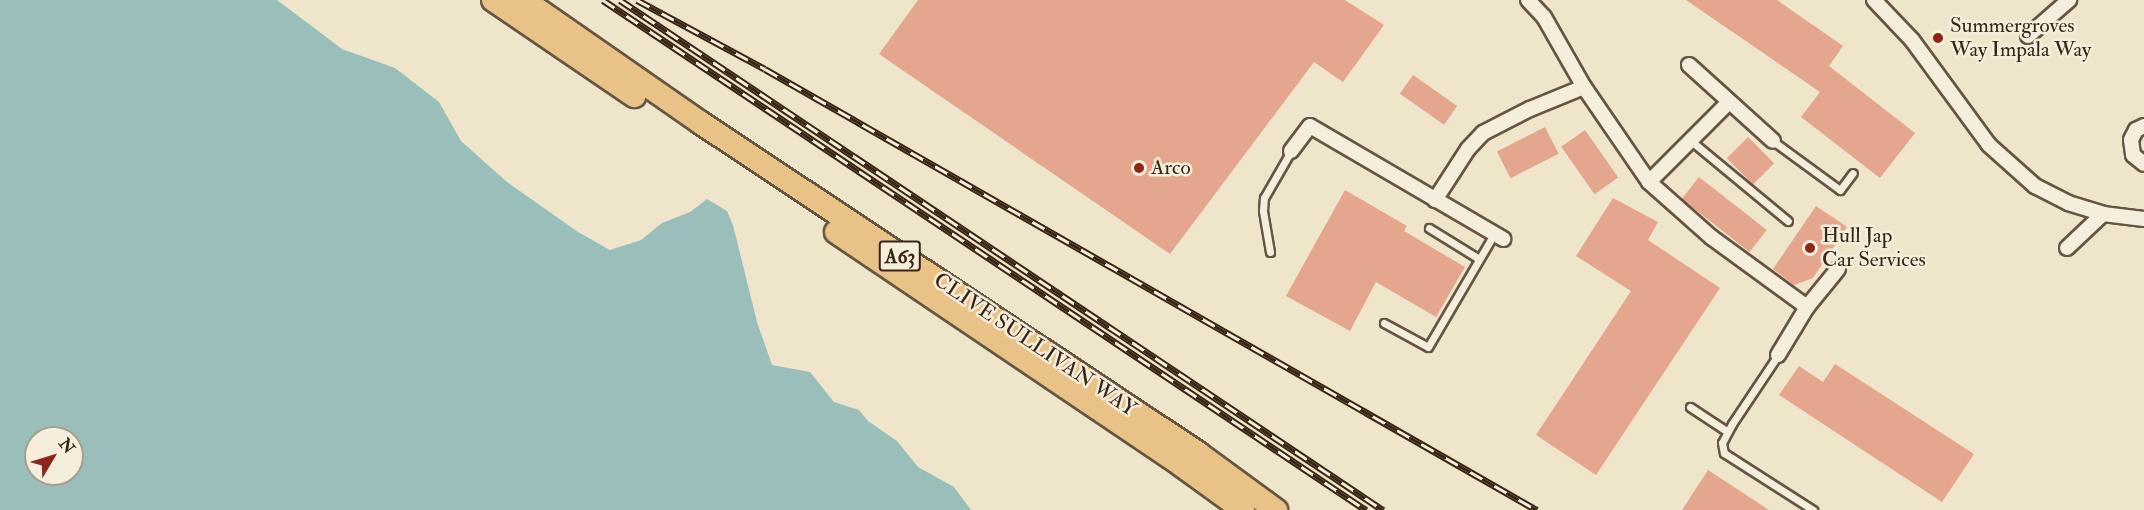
<!DOCTYPE html>
<html>
<head>
<meta charset="utf-8">
<style>
  body { margin:0 }
  #map { position:relative; width:2144px; height:510px; overflow:hidden; background:#efe5cb; font-family:"IM FELL Double Pica",serif }
  div>[style] { position:absolute }
  .water>* { inset:0; background:#9abfbb }
  .building>* { inset:0; background:#e4a78e; transform-origin:0 0 }
  .roads { filter:drop-shadow(2px 0 #665542) drop-shadow(-2px 0 #665542) drop-shadow(0 2px #665542) drop-shadow(0 -2px #665542) }
  .service>* { height:7px; margin:-3.5px; padding:0 3.5px; transform-origin:3.5px; border-radius:3.5px; background:#f5eedd }
  .minor>* { height:14px; margin:-7px; padding:0 7px; transform-origin:7px; border-radius:7px; background:#f5eedd }
  .trunk>* { height:22px; margin:-11px; padding:0 11px; transform-origin:11px; border-radius:11px; background:#e8c286 }
  .rail>* { height:7px; margin-top:-3.5px; transform-origin:0; background:repeating-linear-gradient(90deg,#f5eedd 0 14px,#382514 0 28px); box-sizing:border-box; border-block:2px solid #382514 }
  .dots>* { width:16px; height:16px; translate:-50% -50%; box-sizing:border-box; border:3px solid #f5eedd; border-radius:50% }
  span { translate:-50% -50%; white-space:nowrap; text-align:center; line-height:1.15; -webkit-text-stroke:5px #f5eedd; paint-order:stroke }
  .shield-label span { padding:2px 4px; background:#f5eedd; border:2px solid; border-radius:4px; -webkit-text-stroke-width:0 }
  .shield-label { font-size:20px; color:#382514; font-weight:700 }
  .poi-label { font-size:21px; color:#382514 }
  .left { translate:0 -50%; text-align:left }
  .street-label { font-size:21px; color:#382514 }
  .north { position:absolute; left:24px; top:426px; width:60px; height:60px; box-sizing:border-box; background:#f5eedd; border:2px solid #a99e8d; border-radius:50%; rotate:52deg; font-size:16px; font-weight:700; line-height:24px; text-align:center; color:#382514 }
  .north::after { content:''; display:block; margin:auto; width:21px; height:27px; background:#8f2418; clip-path:polygon(50% 0,100% 100%,50% 72%,0 100%) }
</style>
</head>
<body>
<div id="map">
  <div class="water">
    <div style="clip-path:polygon(evenodd,0 0,277px 0,342px 49px,395px 68px,439px 102px,461px 141px,507px 182px,578px 232px,610px 250px,641px 240px,662px 223px,690px 212px,707px 199px,727px 211px,733px 225px,757px 322px,772px 365px,810px 372px,834px 402px,859px 410px,868px 421px,897px 441px,918px 467px,954px 487px,971px 510px,0 510px,0 0,36px 438px,72px 438px,72px 474px,36px 474px,36px 438px)"></div>
  </div>
  <div class="building">
    <div style="clip-path:polygon(918px 0,1345px 0,1384px 25px,1343px 82px,1314px 62px,1170px 254px,879px 54px)"></div>
    <div style="clip-path:polygon(1686px 0,1777px 0,1843px 46px,1829px 66px,1915px 133px,1880px 178px,1801px 117px,1820px 92px)"></div>
    <div style="left:1413px;top:75px;width:54px;height:23px;rotate:35deg"></div>
    <div style="left:1545px;top:127px;width:30px;height:54px;rotate:63deg"></div>
    <div style="left:1585px;top:130px;width:58px;height:29px;rotate:55deg"></div>
    <div style="left:1748px;top:137px;width:37px;height:30px;rotate:45deg"></div>
    <div style="left:1699px;top:177px;width:86px;height:28px;rotate:38deg"></div>
    <div style="clip-path:polygon(1345px 190px,1407px 226px,1404px 231px,1465px 267px,1436px 317px,1376px 282px,1350px 331px,1286px 296px)"></div>
    <div style="clip-path:polygon(1613px 198px,1658px 222px,1648px 240px,1720px 288px,1596px 475px,1536px 435px,1631px 291px,1576px 256px)"></div>
    <div style="clip-path:polygon(1816px 206px,1847px 227px,1813px 278px,1794px 285px,1773px 269px)"></div>
    <div style="clip-path:polygon(1835px 364px,1974px 454px,1942px 502px,1779px 395px,1799px 366px,1823px 382px)"></div>
    <div style="clip-path:polygon(1708px 470px,1769px 510px,1682px 510px)"></div>
  </div>
  <div class="roads">
    <div class="service">
      <div style="left:1690px;top:140px;width:127px;rotate:39.6deg"></div>
      <div style="left:1773px;top:141px;width:83px;rotate:36.2deg"></div>
      <div style="left:1840px;top:190px;width:21px;rotate:-53deg"></div>
      <div style="left:1429px;top:228px;width:59px;rotate:31.8deg"></div>
      <div style="left:1270px;top:252px;width:42px;rotate:-99.7deg"></div>
      <div style="left:1263px;top:211px;width:13px;rotate:-86deg"></div>
      <div style="left:1264px;top:198px;width:54px;rotate:-60.1deg"></div>
      <div style="left:1384px;top:323px;width:50px;rotate:28.6deg"></div>
      <div style="left:1428px;top:347px;width:131px;rotate:-59.7deg"></div>
      <div style="left:1778px;top:355px;width:83px;rotate:123.7deg"></div>
      <div style="left:1732px;top:424px;width:21px;rotate:118deg"></div>
      <div style="left:1722px;top:443px;width:10px;rotate:79deg"></div>
      <div style="left:1724px;top:453px;width:106px;rotate:32.6deg"></div>
      <div style="left:1690px;top:407px;width:45px;rotate:33.3deg"></div>
    </div>
    <div class="minor">
      <div style="left:1528px;top:0;width:23px;rotate:47deg"></div>
      <div style="left:1544px;top:17px;width:81px;rotate:60.3deg"></div>
      <div style="left:1584px;top:87px;width:115px;rotate:55.6deg"></div>
      <div style="left:1649px;top:182px;width:83px;rotate:41.6deg"></div>
      <div style="left:1711px;top:237px;width:119px;rotate:36.1deg"></div>
      <div style="left:1874px;top:0;width:55px;rotate:46.5deg"></div>
      <div style="left:1912px;top:40px;width:130px;rotate:53.7deg"></div>
      <div style="left:1989px;top:145px;width:62px;rotate:41.7deg"></div>
      <div style="left:2035px;top:186px;width:37px;rotate:27deg"></div>
      <div style="left:2068px;top:203px;width:37px;rotate:17deg"></div>
      <div style="left:2103px;top:214px;width:41px;rotate:7deg"></div>
      <div style="left:2028px;top:36px;width:55px;rotate:-41.3deg"></div>
      <div style="left:1689px;top:65px;width:113px;rotate:42.1deg"></div>
      <div style="left:2144px;top:126px;width:9px;rotate:153deg"></div>
      <div style="left:2136px;top:130px;width:11px;rotate:117deg"></div>
      <div style="left:2131px;top:140px;width:15px;rotate:82deg"></div>
      <div style="left:2133px;top:155px;width:14px;rotate:39deg"></div>
      <div style="left:1291px;top:151px;width:31px;rotate:-53deg"></div>
      <div style="left:1310px;top:126px;width:224px;rotate:30.3deg"></div>
      <div style="left:1649px;top:182px;width:112px;rotate:-45deg"></div>
      <div style="left:1435px;top:200px;width:61px;rotate:-57.1deg"></div>
      <div style="left:1468px;top:149px;width:22px;rotate:-47deg"></div>
      <div style="left:1483px;top:133px;width:53px;rotate:-27.1deg"></div>
      <div style="left:1530px;top:109px;width:58px;rotate:-22.2deg"></div>
      <div style="left:2067px;top:248px;width:50px;rotate:-43.4deg"></div>
      <div style="left:1778px;top:355px;width:56px;rotate:-58.9deg"></div>
      <div style="left:1807px;top:307px;width:49px;rotate:-50.8deg"></div>
    </div>
    <div class="trunk">
      <div style="left:493px;top:0;width:171px;rotate:34.2deg"></div>
      <div style="left:524px;top:0;width:216px;rotate:34.8deg"></div>
      <div style="left:701px;top:123px;width:597px;rotate:33.58deg"></div>
      <div style="left:1198px;top:453px;width:97px;rotate:36.2deg"></div>
      <div style="left:836px;top:232px;width:416px;rotate:34deg"></div>
      <div style="left:1181px;top:465px;width:77px;rotate:36deg"></div>
    </div>
  </div>
  <div class="rail">
    <div style="left:603px;top:0;width:918px;rotate:33.76deg"></div>
    <div style="left:620px;top:0;width:918px;rotate:33.76deg"></div>
    <div style="left:637px;top:0;width:145px;rotate:28.3deg"></div>
    <div style="left:765px;top:69px;width:889px;rotate:29.74deg"></div>
  </div>
  <div class="dots">
    <div style="left:1938px;top:38px;background:#8f2418"></div>
    <div style="left:1139px;top:168px;background:#8f2418"></div>
    <div style="left:1810px;top:248px;background:#8f2418"></div>
  </div>
  <div class="shield-label">
    <span style="left:900px;top:256px">A63</span>
  </div>
  <div class="poi-label">
    <span class="left" style="left:1950px;top:38px">Summergroves<br>Way Impala Way</span>
    <span class="left" style="left:1151px;top:168px">Arco</span>
    <span class="left" style="left:1822px;top:248px">Hull Jap<br>Car Services</span>
  </div>
  <div class="street-label">
    <span style="left:1035px;top:345px;rotate:34deg">CLIVE SULLIVAN WAY</span>
  </div>
  <div class="north">N</div>
</div>
</body>
</html>
